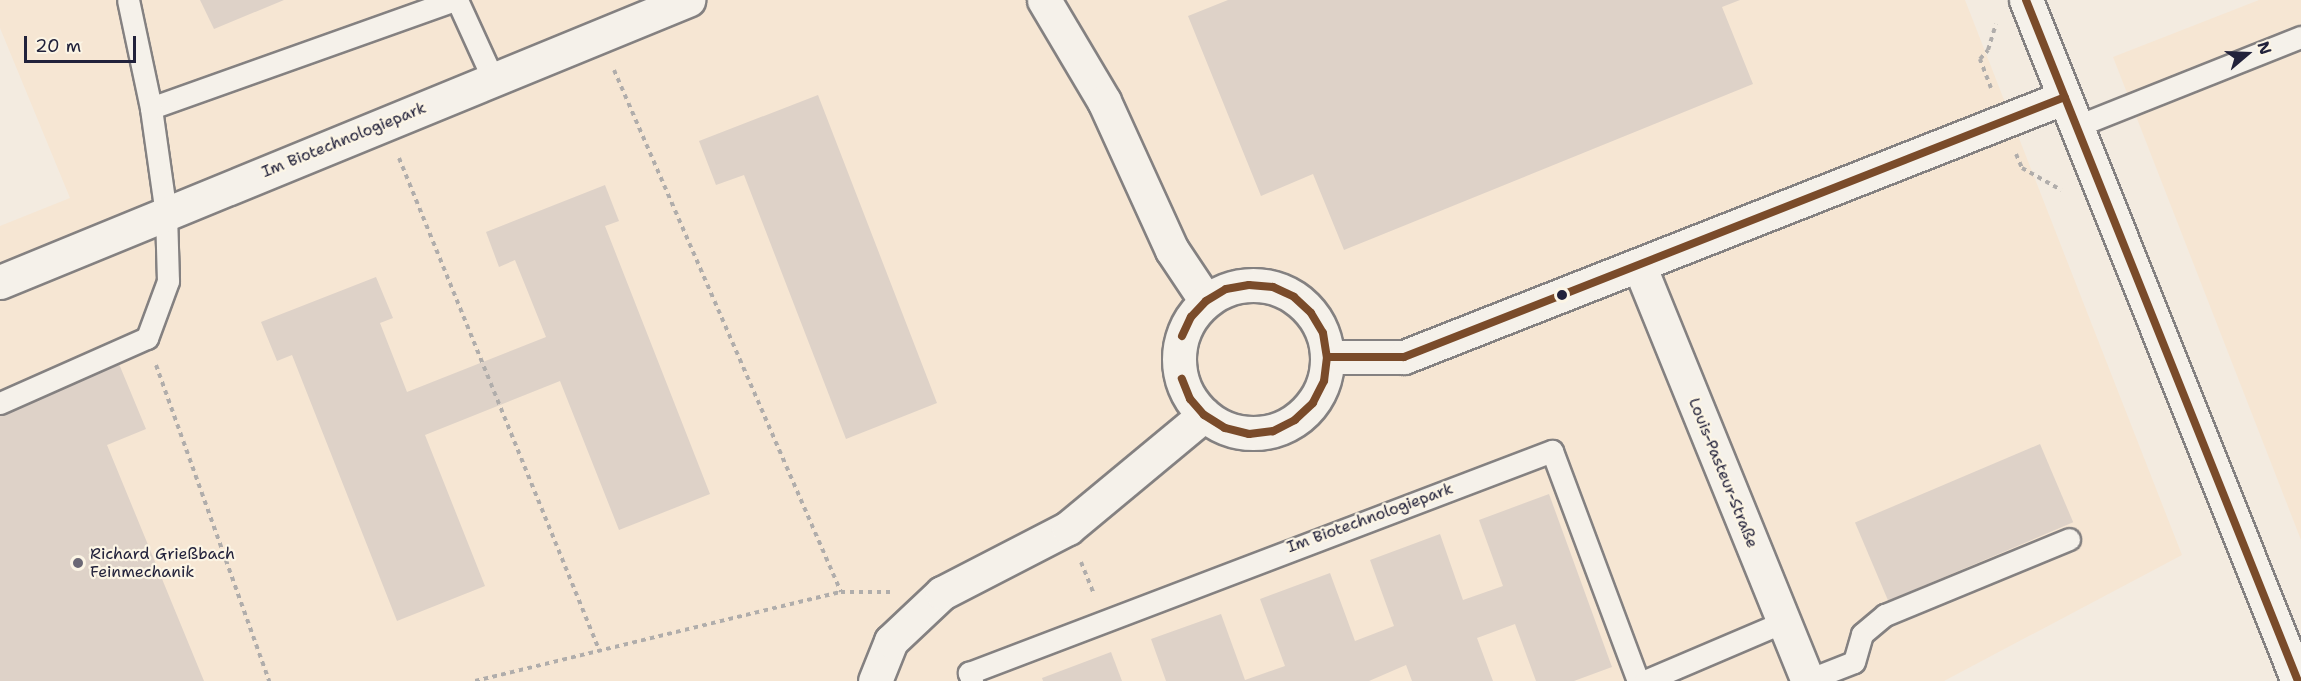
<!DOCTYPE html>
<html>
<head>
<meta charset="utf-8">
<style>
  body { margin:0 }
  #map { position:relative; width:2301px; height:681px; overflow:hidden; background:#f3ebe0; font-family:"Shantell Sans",sans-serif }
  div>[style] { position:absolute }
  .built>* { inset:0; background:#f6e6d3 }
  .building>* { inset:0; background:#ded2c8; transform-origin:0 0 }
  .path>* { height:4px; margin-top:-2px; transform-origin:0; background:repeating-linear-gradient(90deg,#b0adab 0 4.5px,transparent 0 9px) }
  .roads { filter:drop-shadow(2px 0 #848181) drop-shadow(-2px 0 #848181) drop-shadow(0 2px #848181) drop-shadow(0 -2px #848181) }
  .lane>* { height:21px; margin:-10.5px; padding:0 10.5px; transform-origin:10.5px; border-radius:10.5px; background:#f5f1ea }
  .street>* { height:33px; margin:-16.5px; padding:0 16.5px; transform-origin:16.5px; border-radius:16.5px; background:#f5f1ea }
  .street>.ring { margin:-16.5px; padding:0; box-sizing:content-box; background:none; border:33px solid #f5f1ea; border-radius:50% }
  .secondary>* { height:33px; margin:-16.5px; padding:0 16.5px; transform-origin:16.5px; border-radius:16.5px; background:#f5f1ea }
  .bus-1>* { height:8px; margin:-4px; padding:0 4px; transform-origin:4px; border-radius:4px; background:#7a4b2a }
  .dots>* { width:16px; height:16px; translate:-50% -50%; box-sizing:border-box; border:3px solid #fcf5e5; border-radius:50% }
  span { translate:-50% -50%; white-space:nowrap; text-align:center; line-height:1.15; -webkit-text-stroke:4.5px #fcf5e5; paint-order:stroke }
  .street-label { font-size:16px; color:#22223b }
  .poi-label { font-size:16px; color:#22223b }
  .left { translate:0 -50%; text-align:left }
  .north { position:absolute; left:2217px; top:24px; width:60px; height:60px; -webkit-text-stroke:4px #fcf5e5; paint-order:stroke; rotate:71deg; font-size:16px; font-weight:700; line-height:24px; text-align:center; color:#22223b }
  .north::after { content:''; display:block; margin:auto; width:21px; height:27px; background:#22223b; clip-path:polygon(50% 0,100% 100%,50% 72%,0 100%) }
  .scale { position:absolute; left:24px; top:36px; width:112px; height:27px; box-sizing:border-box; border:3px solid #22223b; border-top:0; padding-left:8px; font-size:18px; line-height:21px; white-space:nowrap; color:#22223b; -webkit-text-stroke:4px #fcf5e5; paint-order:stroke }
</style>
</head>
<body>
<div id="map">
  <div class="built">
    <div style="clip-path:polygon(0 0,1965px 0,2182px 555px,1944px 681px,0 681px,0 226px,70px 198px,0 28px)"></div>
    <div style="clip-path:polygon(2259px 0,2301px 0,2301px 540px,2113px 57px)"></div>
  </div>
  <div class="building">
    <div style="clip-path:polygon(200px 0,284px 0,214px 29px)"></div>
    <div style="clip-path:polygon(1228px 0,1740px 0,1722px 7px,1753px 84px,1344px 250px,1313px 174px,1261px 196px,1188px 16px)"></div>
    <div style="clip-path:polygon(818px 95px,937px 403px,846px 439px,744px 175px,716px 185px,699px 141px)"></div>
    <div style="clip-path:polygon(605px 185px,619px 221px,605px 226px,710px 494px,619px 530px,560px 381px,425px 435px,485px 586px,397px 621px,292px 355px,277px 361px,261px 322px,376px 277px,393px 318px,380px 323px,407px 392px,546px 337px,515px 260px,499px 267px,486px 232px)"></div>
    <div style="clip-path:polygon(119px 364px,146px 429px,107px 445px,204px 681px,0 681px,0 413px)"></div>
    <div style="left:2040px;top:444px;width:85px;height:201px;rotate:67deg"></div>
    <div style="clip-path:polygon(1549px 494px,1612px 667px,1574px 681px,1536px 681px,1515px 624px,1477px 638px,1493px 681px,1412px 681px,1406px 665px,1369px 681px,1166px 681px,1151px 639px,1221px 614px,1245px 680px,1285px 666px,1260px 599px,1330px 573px,1355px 641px,1394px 626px,1370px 560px,1440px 534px,1463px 600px,1503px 586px,1479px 520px)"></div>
    <div style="clip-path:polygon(1111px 652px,1122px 681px,1043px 681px,1042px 678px)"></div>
  </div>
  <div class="path">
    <div style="left:614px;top:70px;width:569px;rotate:66.5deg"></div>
    <div style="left:1991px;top:88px;width:31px;rotate:-111deg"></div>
    <div style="left:1980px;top:59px;width:12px;rotate:-48deg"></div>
    <div style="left:1988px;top:50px;width:27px;rotate:-73deg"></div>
    <div style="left:2016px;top:154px;width:15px;rotate:67deg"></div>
    <div style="left:2022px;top:168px;width:45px;rotate:29.4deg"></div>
    <div style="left:399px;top:158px;width:533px;rotate:67.86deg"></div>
    <div style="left:156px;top:365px;width:336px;rotate:70.3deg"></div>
    <div style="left:1081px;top:562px;width:35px;rotate:68deg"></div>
    <div style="left:475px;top:681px;width:377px;rotate:-13.7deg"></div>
    <div style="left:841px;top:592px;width:49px"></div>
  </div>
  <div class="roads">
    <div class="lane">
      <div style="left:457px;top:0;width:87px;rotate:65.5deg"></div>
      <div style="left:151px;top:108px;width:322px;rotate:-19.6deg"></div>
      <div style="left:2077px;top:126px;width:241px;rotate:-21.7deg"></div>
      <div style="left:0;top:403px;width:161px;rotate:-23.9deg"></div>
      <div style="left:147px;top:338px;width:61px;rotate:-69.8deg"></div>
      <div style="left:168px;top:281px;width:67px;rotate:-91.7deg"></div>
      <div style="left:166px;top:214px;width:107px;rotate:-98.1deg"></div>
      <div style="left:151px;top:108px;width:110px;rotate:-102deg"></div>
      <div style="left:1808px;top:680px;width:49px;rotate:-21.4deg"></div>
      <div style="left:1854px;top:662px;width:29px;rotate:-74deg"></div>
      <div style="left:1862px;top:634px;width:30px;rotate:-40deg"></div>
      <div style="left:1885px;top:615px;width:199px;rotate:-22.4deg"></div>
      <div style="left:972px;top:681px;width:9px;rotate:-111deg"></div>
      <div style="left:969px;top:673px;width:624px;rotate:-20.85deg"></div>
      <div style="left:1552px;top:451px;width:246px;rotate:69.5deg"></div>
      <div style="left:1645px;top:681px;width:150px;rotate:-23.1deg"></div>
    </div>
    <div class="street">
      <div style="left:1044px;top:0;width:117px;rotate:59.3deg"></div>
      <div style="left:1104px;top:101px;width:164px;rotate:65.5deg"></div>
      <div style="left:1172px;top:250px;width:61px;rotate:56.3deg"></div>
      <div style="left:1639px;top:265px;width:449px;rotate:67.9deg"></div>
      <div style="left:0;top:282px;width:744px;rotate:-22.29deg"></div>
      <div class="ring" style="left:1179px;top:285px;width:115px;height:115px"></div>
      <div style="left:1327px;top:357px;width:77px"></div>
      <div style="left:1404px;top:357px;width:710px;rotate:-21.47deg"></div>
      <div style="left:875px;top:681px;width:43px;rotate:-68.2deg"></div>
      <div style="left:891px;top:641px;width:70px;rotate:-43.3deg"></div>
      <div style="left:942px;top:593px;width:142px;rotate:-27.3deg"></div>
      <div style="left:1068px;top:528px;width:177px;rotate:-39.7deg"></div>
    </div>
    <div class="secondary">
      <div style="left:2026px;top:0;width:733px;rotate:68.23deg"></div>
    </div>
  </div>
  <div class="bus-1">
    <div style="left:2026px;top:0;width:733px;rotate:68.23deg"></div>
    <div style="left:1182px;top:336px;width:21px;rotate:-65deg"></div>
    <div style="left:1191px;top:317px;width:22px;rotate:-47deg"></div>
    <div style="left:1206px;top:301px;width:23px;rotate:-31deg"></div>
    <div style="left:1226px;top:289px;width:23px;rotate:-10deg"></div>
    <div style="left:1249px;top:285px;width:24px;rotate:5deg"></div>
    <div style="left:1273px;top:287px;width:23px;rotate:25deg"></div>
    <div style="left:1294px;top:297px;width:23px;rotate:43deg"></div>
    <div style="left:1311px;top:313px;width:23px;rotate:59deg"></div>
    <div style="left:1323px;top:333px;width:24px;rotate:81deg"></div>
    <div style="left:1327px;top:357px;width:24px;rotate:97deg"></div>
    <div style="left:1324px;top:381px;width:25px;rotate:117deg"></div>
    <div style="left:1313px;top:403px;width:25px;rotate:137deg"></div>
    <div style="left:1295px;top:420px;width:25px;rotate:153deg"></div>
    <div style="left:1273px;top:431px;width:24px;rotate:173deg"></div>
    <div style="left:1249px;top:434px;width:25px;rotate:-166deg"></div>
    <div style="left:1225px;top:428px;width:25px;rotate:-148deg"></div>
    <div style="left:1204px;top:415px;width:21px;rotate:-131deg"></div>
    <div style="left:1190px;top:399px;width:22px;rotate:-112deg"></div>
    <div style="left:1327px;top:357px;width:77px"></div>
    <div style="left:1404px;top:357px;width:710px;rotate:-21.47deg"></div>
  </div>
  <div class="dots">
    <div style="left:1562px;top:295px;background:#22223b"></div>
    <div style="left:78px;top:563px;background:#6b6875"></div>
  </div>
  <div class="street-label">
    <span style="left:344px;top:140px;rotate:-22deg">Im Biotechnologiepark</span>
    <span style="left:1723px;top:473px;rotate:68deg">Louis-Pasteur-Straße</span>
    <span style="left:1370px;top:518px;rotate:-20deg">Im Biotechnologiepark</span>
  </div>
  <div class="poi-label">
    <span class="left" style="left:90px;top:563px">Richard Grießbach<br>Feinmechanik</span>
  </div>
  <div class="north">N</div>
  <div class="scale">20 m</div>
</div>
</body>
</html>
